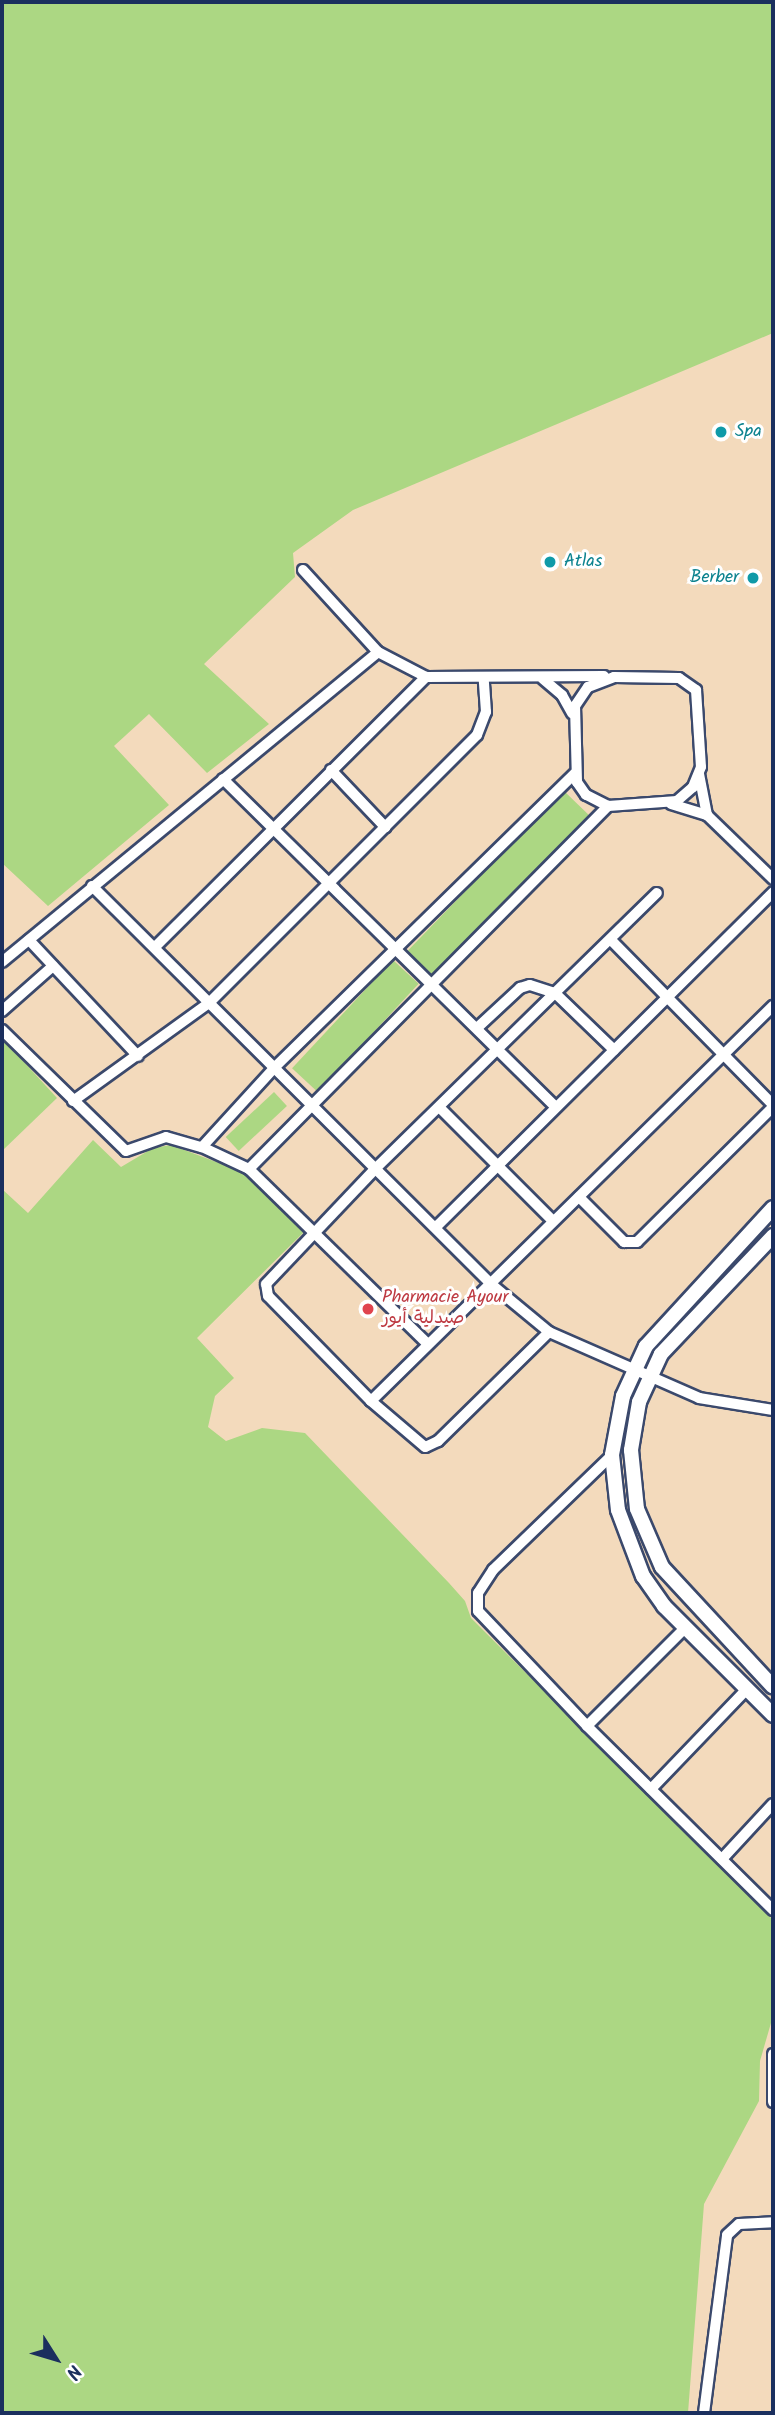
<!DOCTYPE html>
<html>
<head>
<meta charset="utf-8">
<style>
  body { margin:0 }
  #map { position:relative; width:775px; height:2415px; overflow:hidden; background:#f3dabc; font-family:Kalam,"Playpen Sans Arabic",sans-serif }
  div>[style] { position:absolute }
  .green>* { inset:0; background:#acd783; transform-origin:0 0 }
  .roads { filter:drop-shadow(2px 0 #3b496c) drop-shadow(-2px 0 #3b496c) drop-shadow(0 2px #3b496c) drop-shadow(0 -2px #3b496c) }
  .minor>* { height:10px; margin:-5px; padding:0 5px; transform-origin:5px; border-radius:5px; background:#fff }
  .tertiary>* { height:14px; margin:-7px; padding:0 7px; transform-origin:7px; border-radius:7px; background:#fff }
  .dots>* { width:19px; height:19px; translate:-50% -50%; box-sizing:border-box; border:4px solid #fff; border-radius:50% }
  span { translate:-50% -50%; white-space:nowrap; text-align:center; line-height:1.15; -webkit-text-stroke:6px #fff; paint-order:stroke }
  .culture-label { font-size:18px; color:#0d838f }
  .left { translate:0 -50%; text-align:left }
  .right { translate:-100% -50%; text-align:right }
  .health-label { font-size:18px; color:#be3a42 }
  .frame { position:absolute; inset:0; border:4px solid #1b2f5e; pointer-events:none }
  .north { position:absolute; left:21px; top:2324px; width:70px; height:70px; -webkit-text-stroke:5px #fff; paint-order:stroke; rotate:127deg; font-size:19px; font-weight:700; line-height:28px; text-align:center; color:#1b2f5e }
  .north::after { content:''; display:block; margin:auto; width:24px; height:32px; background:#1b2f5e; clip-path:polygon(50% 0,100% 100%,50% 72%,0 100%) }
</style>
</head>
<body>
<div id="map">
  <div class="green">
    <div style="clip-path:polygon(2px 2px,773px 2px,773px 333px,353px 510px,293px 553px,295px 577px,204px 664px,269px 724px,207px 773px,149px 714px,114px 746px,169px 805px,48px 906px,2px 863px)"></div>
    <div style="left:563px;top:790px;width:37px;height:226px;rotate:44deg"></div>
    <div style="left:393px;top:960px;width:35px;height:148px;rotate:43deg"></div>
    <div style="clip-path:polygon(2px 1038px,57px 1098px,2px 1151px)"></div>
    <div style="left:274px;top:1092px;width:19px;height:66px;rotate:47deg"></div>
    <div style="clip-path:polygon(93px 1140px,121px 1167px,153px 1148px,171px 1145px,251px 1175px,304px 1232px,197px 1338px,234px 1378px,215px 1396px,208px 1427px,226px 1441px,262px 1428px,305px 1433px,449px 1583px,465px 1601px,471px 1618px,773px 1920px,773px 2016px,760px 2061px,759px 2101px,704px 2204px,688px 2413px,2px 2413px,2px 1189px,28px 1213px)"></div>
  </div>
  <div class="roads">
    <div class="minor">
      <div style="left:303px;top:570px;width:111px;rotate:47.6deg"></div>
      <div style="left:378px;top:652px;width:54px;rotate:27.5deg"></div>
      <div style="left:426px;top:677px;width:178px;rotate:-0.3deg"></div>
      <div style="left:614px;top:677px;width:65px;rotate:0.9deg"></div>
      <div style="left:679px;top:678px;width:21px;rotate:35deg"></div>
      <div style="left:696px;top:690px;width:77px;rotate:86.3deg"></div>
      <div style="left:701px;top:767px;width:22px;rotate:112deg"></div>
      <div style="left:693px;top:787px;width:21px;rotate:139deg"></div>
      <div style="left:677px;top:801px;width:69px;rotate:175.9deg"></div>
      <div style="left:608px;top:806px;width:25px;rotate:-153deg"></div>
      <div style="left:586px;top:795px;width:16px;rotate:-125deg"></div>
      <div style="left:577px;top:782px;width:76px;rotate:-91.5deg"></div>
      <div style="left:575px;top:706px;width:23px;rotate:-56deg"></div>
      <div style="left:588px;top:687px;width:28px;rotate:-21deg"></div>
      <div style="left:543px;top:679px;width:25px;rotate:40deg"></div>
      <div style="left:562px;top:695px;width:21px;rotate:61deg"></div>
      <div style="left:331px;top:770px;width:79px;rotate:46.5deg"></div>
      <div style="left:699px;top:774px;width:42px;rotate:79deg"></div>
      <div style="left:223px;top:779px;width:467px;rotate:44.6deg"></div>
      <div style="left:671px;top:804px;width:38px;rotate:17deg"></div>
      <div style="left:707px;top:815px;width:92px;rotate:44.1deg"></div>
      <div style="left:92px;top:886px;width:564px;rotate:44.93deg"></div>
      <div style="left:491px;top:1284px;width:75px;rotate:39.6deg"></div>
      <div style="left:549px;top:1332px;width:164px;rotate:23.7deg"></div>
      <div style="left:699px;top:1398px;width:75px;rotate:9.2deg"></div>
      <div style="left:29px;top:940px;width:159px;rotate:46.8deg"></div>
      <div style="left:611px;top:940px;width:231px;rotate:45.5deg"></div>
      <div style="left:155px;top:947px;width:383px;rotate:-44.9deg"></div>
      <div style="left:2px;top:962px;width:487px;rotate:-39.5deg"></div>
      <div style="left:2px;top:1011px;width:68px;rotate:-41.4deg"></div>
      <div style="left:477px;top:1028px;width:59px;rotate:-42.9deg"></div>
      <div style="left:520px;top:988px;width:10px;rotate:-17deg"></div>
      <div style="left:530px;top:985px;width:26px;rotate:18deg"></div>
      <div style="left:555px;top:993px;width:82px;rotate:44deg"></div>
      <div style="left:2px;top:1030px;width:173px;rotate:44.3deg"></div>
      <div style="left:126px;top:1151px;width:42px;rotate:-19.3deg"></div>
      <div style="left:166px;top:1137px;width:37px;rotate:16deg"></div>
      <div style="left:202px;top:1147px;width:52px;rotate:25.1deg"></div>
      <div style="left:249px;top:1169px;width:250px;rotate:44.4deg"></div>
      <div style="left:73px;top:1101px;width:168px;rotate:-35.8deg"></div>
      <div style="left:209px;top:1003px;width:379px;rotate:-45deg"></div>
      <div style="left:477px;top:735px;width:25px;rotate:-69deg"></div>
      <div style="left:486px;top:712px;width:32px;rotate:-94deg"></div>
      <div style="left:440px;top:1108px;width:160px;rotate:45deg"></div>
      <div style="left:202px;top:1147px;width:108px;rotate:-47.6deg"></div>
      <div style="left:275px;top:1067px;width:419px;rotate:-44.4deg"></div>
      <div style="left:249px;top:1169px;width:511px;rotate:-45.32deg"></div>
      <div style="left:579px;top:1197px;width:64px;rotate:45deg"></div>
      <div style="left:624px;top:1242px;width:13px"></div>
      <div style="left:637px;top:1242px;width:192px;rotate:-44.8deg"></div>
      <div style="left:436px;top:1227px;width:475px;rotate:-44.8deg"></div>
      <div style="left:549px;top:1332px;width:156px;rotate:135.5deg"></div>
      <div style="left:438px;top:1441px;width:14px;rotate:155deg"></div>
      <div style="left:425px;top:1447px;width:71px;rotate:-139.6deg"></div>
      <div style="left:371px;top:1401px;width:147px;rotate:-134.4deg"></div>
      <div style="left:268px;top:1296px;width:12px;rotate:-99deg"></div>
      <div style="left:266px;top:1284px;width:160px;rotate:-46.5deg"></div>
      <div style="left:376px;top:1168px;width:393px;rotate:-44.4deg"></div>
      <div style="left:371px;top:1401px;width:564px;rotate:-44.5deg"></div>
      <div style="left:612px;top:1455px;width:165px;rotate:136deg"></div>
      <div style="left:493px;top:1570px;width:27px;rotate:123deg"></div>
      <div style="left:478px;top:1593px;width:18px;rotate:90deg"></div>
      <div style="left:478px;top:1611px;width:158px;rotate:46.5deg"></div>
      <div style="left:587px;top:1726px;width:262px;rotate:44.7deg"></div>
      <div style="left:587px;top:1726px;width:139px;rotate:-45deg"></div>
      <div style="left:651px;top:1789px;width:139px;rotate:-46.2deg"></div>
      <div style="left:722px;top:1859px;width:75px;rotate:-47.2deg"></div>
      <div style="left:773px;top:2054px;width:48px;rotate:90deg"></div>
      <div style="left:704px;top:2413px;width:179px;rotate:-82.6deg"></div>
      <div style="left:727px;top:2235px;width:16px;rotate:-43deg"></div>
      <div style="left:739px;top:2224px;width:34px;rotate:-3deg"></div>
    </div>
    <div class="tertiary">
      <div style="left:773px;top:1208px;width:188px;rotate:132.6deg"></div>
      <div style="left:646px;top:1346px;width:55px;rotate:114.7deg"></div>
      <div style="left:623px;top:1396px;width:60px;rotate:100.6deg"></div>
      <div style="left:612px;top:1455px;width:55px;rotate:83.8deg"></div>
      <div style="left:618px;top:1510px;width:71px;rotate:69.3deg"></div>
      <div style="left:643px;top:1576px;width:37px;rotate:55deg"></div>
      <div style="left:664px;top:1606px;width:154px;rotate:45deg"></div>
      <div style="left:773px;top:1236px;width:163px;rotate:133.5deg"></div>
      <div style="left:661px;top:1354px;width:53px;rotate:114.6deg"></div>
      <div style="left:639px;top:1402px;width:49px;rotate:99.5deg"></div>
      <div style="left:631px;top:1450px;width:59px;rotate:84.2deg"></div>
      <div style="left:637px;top:1509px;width:63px;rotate:66.7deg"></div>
      <div style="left:662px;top:1567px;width:163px;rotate:47.2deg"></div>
    </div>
  </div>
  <div class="dots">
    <div style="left:721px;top:432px;background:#0f9aa8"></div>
    <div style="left:550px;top:562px;background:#0f9aa8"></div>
    <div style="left:753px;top:578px;background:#0f9aa8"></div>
    <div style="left:368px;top:1309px;background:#e0444e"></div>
  </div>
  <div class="culture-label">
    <span class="left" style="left:735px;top:432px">Spa</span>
    <span class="left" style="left:564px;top:562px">Atlas</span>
    <span class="right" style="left:739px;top:578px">Berber</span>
  </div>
  <div class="health-label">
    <span class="left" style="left:382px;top:1309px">Pharmacie Ayour<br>صيدلية أيور</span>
  </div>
  <div class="frame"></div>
  <div class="north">N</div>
</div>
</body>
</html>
